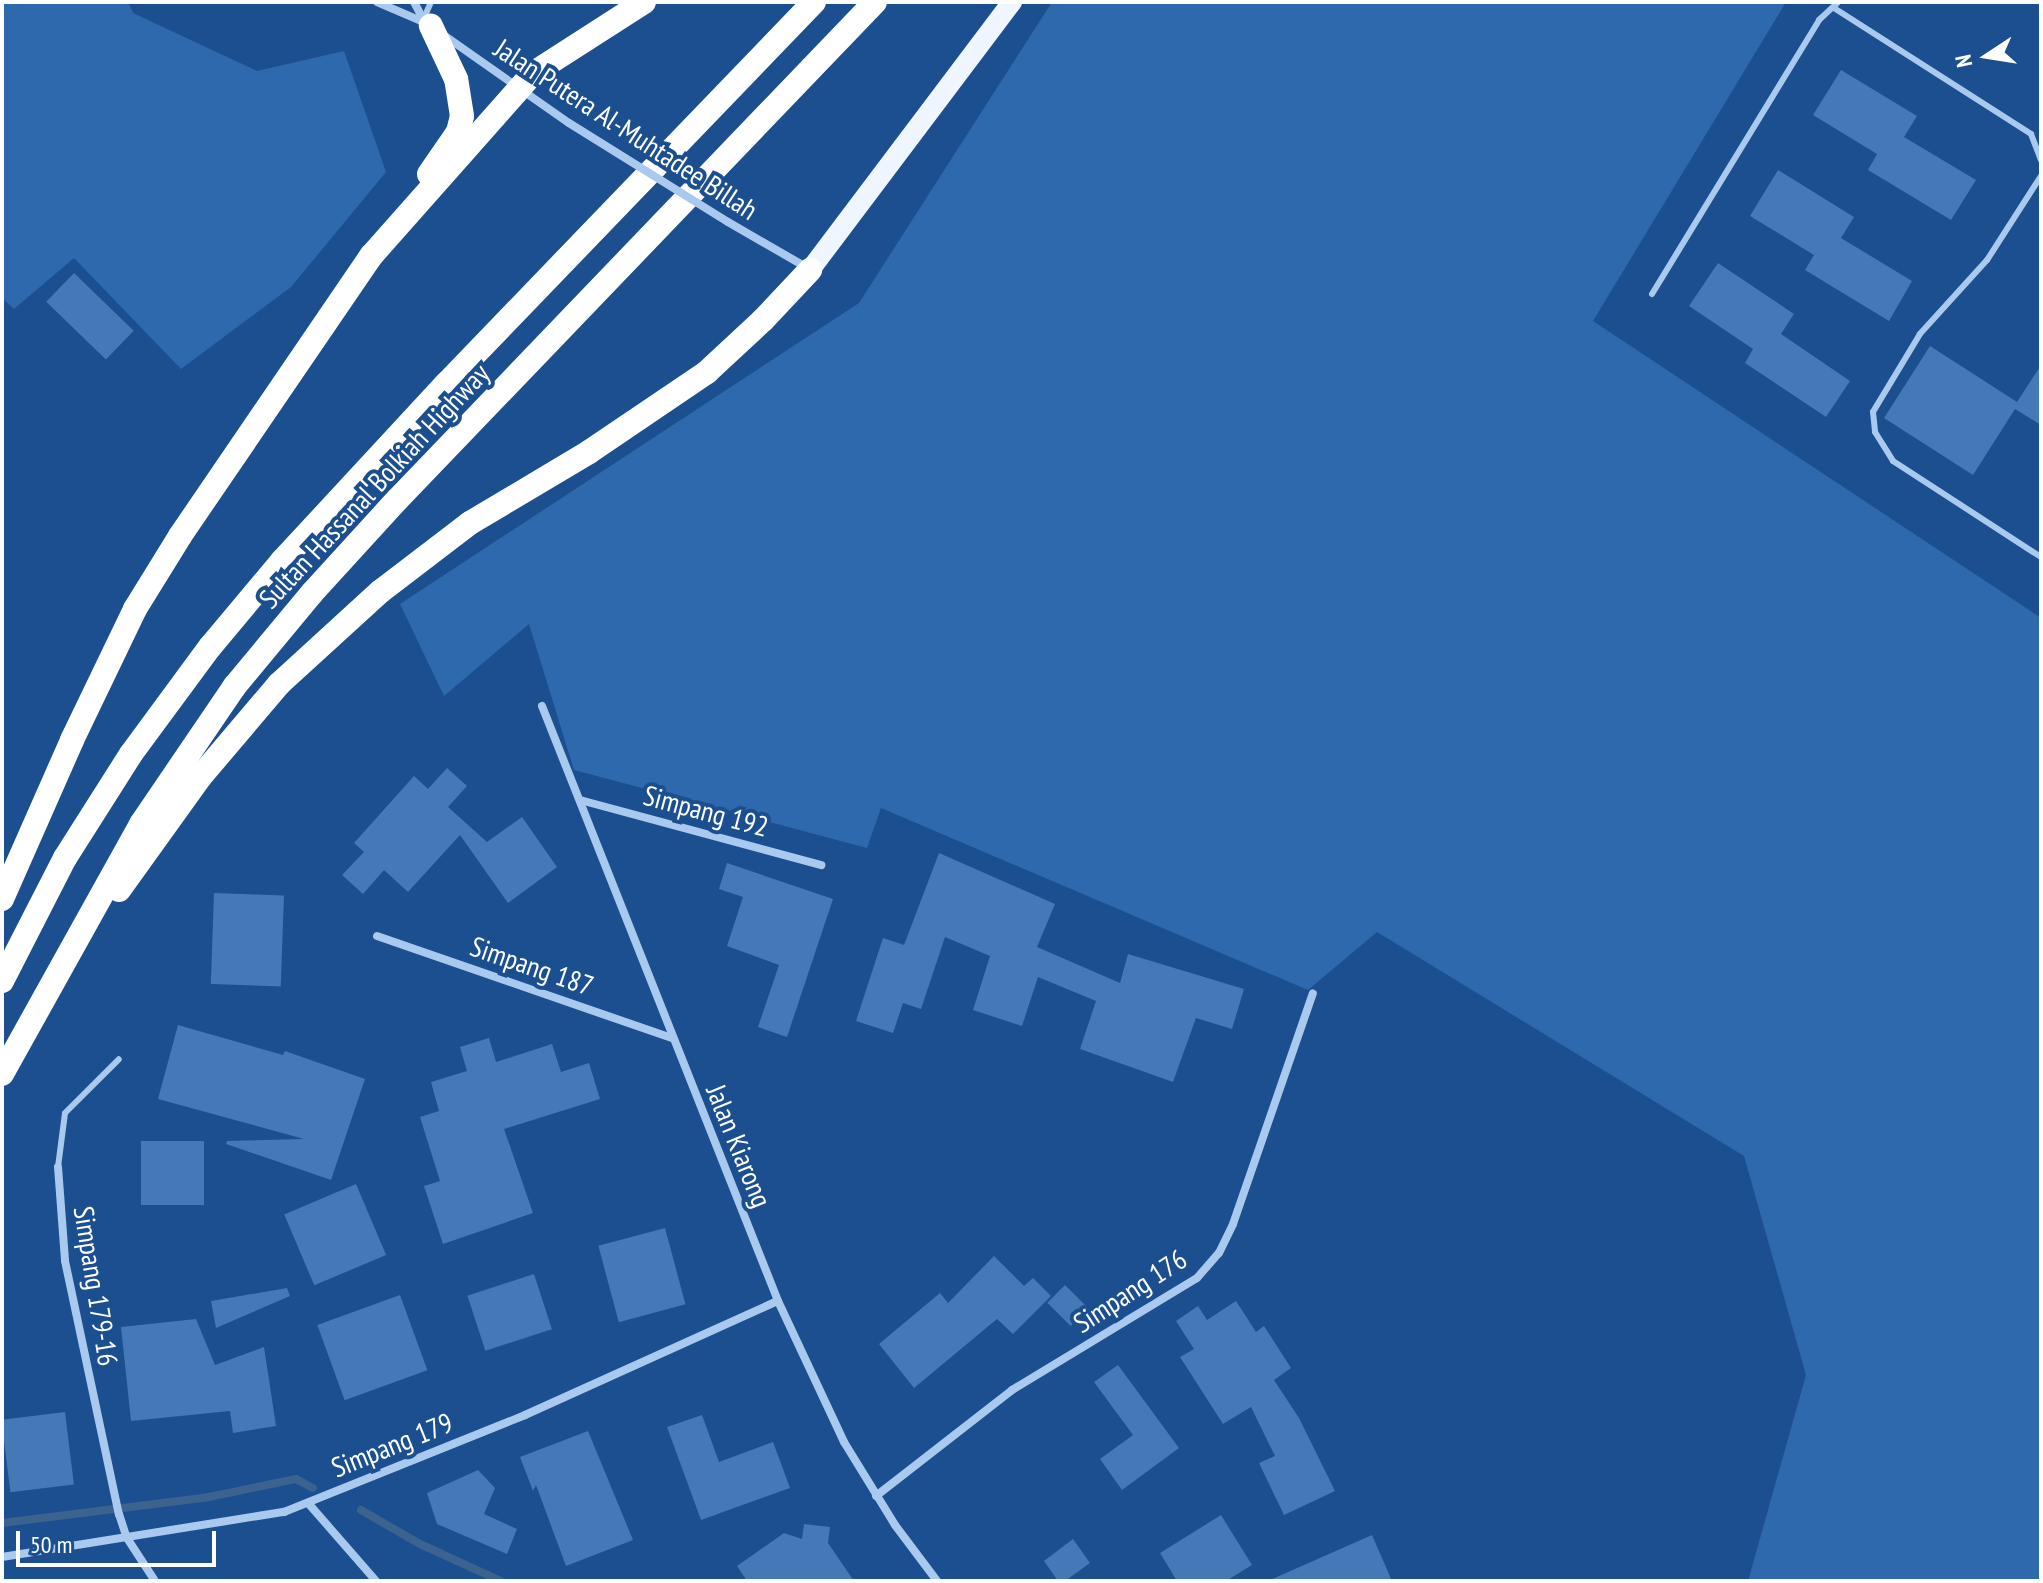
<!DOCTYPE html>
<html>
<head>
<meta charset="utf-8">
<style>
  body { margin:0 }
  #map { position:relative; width:2043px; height:1583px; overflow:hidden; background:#1b4f8f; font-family:"PT Sans Narrow",sans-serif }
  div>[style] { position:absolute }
  .green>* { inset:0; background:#2e69ad }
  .stream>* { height:8px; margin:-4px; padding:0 4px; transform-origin:4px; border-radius:4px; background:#3c6290 }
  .building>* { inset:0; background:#4478b7; transform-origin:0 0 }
  .lane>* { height:6px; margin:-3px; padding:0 3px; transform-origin:3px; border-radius:3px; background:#a9c9ee }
  .street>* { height:8px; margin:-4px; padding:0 4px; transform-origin:4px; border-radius:4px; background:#a9c9ee }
  .primary>* { height:20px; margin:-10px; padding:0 10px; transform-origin:10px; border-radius:10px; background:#f0f6ff }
  .highway>* { height:24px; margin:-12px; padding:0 12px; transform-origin:12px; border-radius:12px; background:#fff }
  .street-bridge>* { height:8px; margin:-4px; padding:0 4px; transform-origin:4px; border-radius:4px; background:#a9c9ee }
  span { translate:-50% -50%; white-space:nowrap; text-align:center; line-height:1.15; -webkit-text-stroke:8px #1b4f8f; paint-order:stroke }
  .street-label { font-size:28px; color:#fff }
  .frame { position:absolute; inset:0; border:4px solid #fff; pointer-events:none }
  .north { position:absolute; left:1947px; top:16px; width:80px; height:80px; -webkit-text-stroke:6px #1b4f8f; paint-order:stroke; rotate:258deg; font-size:22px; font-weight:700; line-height:32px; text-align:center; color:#fff }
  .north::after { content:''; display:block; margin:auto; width:28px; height:36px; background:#fff; clip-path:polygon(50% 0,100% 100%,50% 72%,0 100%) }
  .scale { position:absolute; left:16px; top:1531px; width:200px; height:36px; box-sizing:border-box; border:4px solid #fff; border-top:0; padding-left:10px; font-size:24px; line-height:28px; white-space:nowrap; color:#fff; -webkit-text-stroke:6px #1b4f8f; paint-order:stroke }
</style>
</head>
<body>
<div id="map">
  <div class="green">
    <div style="clip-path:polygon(2px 2px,128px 2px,133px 13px,257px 71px,344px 51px,386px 172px,291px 287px,181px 369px,74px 258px,14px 309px,2px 298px)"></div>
    <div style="clip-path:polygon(1052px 2px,1786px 2px,1593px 321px,2041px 618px,2041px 1581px,1748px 1581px,1806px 1375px,1744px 1156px,1377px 932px,1308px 990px,881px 808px,867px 848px,574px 770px,529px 624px,444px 696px,400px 604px,859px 303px)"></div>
  </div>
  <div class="stream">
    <div style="left:361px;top:1510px;width:68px;rotate:30deg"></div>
    <div style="left:420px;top:1544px;width:89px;rotate:24.6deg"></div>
    <div style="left:2px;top:1523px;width:204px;rotate:-7.1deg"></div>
    <div style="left:204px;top:1498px;width:94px;rotate:-11.7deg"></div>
    <div style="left:296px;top:1479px;width:19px;rotate:28deg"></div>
  </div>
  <div class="building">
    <div style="clip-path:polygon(1841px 70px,1917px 116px,1904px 137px,1976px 180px,1951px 220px,1868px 170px,1877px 154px,1813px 115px)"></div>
    <div style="clip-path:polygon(1778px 170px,1854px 217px,1841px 238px,1912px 281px,1889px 321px,1805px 270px,1814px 255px,1750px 216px)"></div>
    <div style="clip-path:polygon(1718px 263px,1794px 314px,1781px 334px,1850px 381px,1826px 417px,1745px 363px,1753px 349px,1689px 306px)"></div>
    <div style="left:74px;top:273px;width:83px;height:40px;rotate:44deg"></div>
    <div style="clip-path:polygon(1930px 346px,2017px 402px,2041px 365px,2041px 425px,2015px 409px,1973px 475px,1884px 418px)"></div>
    <div style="clip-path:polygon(447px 768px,467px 786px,448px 807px,487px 842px,522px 817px,557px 867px,508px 903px,460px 835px,408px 892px,384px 870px,363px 894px,342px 875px,364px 852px,354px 843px,414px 776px,428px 789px)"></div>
    <div style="clip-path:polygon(939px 853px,1055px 904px,1037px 947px,1120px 983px,1128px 954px,1244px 989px,1232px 1029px,1196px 1018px,1173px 1082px,1080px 1049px,1096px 1001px,1038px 977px,1022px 1026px,973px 1010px,990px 956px,945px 937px,921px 1009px,903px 1003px,893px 1033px,856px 1021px,883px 938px,904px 945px)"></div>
    <div style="clip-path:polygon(727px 863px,833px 899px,787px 1037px,758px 1027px,779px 965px,727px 946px,743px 897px,719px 889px)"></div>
    <div style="left:214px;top:893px;width:70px;height:91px;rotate:2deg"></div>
    <div style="clip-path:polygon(178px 1025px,283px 1055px,285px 1051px,365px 1079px,331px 1180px,226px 1144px,227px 1141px,304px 1139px,158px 1099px)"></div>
    <div style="clip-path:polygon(489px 1038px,496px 1062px,552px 1044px,561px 1072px,589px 1063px,600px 1099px,504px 1129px,533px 1213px,443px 1244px,424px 1186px,440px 1181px,420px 1117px,439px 1111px,431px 1082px,467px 1071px,460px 1047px)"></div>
    <div style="left:141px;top:1141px;width:63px;height:64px"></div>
    <div style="left:356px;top:1184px;width:77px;height:78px;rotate:67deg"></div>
    <div style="left:665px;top:1228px;width:79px;height:69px;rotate:75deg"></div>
    <div style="clip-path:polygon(994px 1256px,1024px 1286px,1033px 1278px,1051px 1296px,1013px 1334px,997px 1319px,914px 1388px,879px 1344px,940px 1293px,948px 1303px)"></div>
    <div style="left:534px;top:1274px;width:58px;height:70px;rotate:72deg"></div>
    <div style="left:1065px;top:1285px;width:33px;height:25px;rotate:45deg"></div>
    <div style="clip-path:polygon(287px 1288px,290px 1296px,216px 1328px,211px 1301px)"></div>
    <div style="left:400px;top:1295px;width:80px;height:88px;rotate:70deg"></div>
    <div style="clip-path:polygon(1236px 1301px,1256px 1332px,1264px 1326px,1291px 1368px,1274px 1380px,1299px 1418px,1335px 1491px,1284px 1515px,1259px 1463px,1275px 1456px,1251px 1407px,1223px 1424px,1180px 1357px,1194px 1349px,1176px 1321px,1198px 1306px,1207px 1320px)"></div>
    <div style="clip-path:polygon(196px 1319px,215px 1365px,264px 1347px,276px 1426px,233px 1433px,230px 1411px,131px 1421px,121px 1327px)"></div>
    <div style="clip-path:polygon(1118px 1365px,1179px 1448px,1122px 1490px,1100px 1459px,1133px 1435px,1094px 1382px)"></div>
    <div style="left:65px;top:1412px;width:73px;height:64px;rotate:83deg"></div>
    <div style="clip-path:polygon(702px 1415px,719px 1462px,773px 1442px,790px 1488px,701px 1520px,667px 1427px)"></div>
    <div style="clip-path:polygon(588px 1431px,633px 1540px,566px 1566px,536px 1485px,533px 1491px,520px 1457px)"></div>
    <div style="clip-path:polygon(478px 1470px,495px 1488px,484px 1514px,517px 1529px,507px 1554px,437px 1524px,427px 1493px)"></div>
    <div style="clip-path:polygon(1221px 1515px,1252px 1565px,1226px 1581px,1177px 1581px,1160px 1553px)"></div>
    <div style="clip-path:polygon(804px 1524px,830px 1527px,828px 1543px,854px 1581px,747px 1581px,737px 1566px,784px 1533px,802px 1539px)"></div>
    <div style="clip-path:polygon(1372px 1535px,1392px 1581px,1268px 1581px)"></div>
    <div style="clip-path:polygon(1073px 1539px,1090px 1563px,1065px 1581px,1058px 1581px,1044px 1561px)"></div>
  </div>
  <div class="lane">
    <div style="left:1834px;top:8px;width:234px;rotate:32.6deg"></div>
    <div style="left:2031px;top:134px;width:28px;rotate:69deg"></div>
    <div style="left:423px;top:20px;width:20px;rotate:-66deg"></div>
    <div style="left:2041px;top:176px;width:100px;rotate:122.7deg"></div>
    <div style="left:1987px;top:260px;width:100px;rotate:132.2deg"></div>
    <div style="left:1920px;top:334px;width:91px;rotate:121.1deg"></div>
    <div style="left:1873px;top:412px;width:20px;rotate:84deg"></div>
    <div style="left:1875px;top:432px;width:34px;rotate:58deg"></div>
    <div style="left:1893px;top:461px;width:176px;rotate:33deg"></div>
    <div style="left:1652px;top:294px;width:321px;rotate:-58.6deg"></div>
    <div style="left:1819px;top:20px;width:26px;rotate:-43deg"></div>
    <div style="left:58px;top:1167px;width:54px;rotate:-82.6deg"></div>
    <div style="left:65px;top:1113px;width:76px;rotate:-45deg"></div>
  </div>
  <div class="street">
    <div style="left:377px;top:2px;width:56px;rotate:23.3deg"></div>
    <div style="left:414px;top:2px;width:19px;rotate:62deg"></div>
    <div style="left:445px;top:36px;width:151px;rotate:35.1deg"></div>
    <div style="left:728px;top:222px;width:90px;rotate:30deg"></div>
    <div style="left:542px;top:706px;width:640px;rotate:68.36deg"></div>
    <div style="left:778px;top:1301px;width:156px;rotate:64.9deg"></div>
    <div style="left:844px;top:1442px;width:97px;rotate:58.4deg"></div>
    <div style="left:895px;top:1525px;width:70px;rotate:53.1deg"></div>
    <div style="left:580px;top:800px;width:250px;rotate:15.1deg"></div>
    <div style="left:377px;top:936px;width:312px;rotate:19.1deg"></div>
    <div style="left:58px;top:1167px;width:94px;rotate:85.7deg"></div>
    <div style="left:65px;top:1261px;width:259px;rotate:78deg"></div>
    <div style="left:119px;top:1514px;width:25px;rotate:72deg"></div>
    <div style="left:127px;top:1538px;width:51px;rotate:56.9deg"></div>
    <div style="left:876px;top:1496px;width:172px;rotate:-37.9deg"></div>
    <div style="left:1012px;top:1390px;width:216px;rotate:-31.2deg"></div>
    <div style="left:1197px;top:1278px;width:33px;rotate:-49deg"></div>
    <div style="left:1219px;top:1253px;width:32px;rotate:-64deg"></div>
    <div style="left:1233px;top:1224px;width:244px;rotate:-70.9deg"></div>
    <div style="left:308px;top:1503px;width:103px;rotate:48.9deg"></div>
    <div style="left:2px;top:1557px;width:286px;rotate:-9.1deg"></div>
    <div style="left:284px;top:1512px;width:260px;rotate:-21.9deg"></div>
    <div style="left:525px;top:1415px;width:277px;rotate:-24.3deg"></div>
  </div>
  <div class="primary">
    <div style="left:810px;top:270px;width:336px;rotate:-53deg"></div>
  </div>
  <div class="highway">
    <div style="left:429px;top:174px;width:51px;rotate:-55.4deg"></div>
    <div style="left:458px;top:132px;width:16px;rotate:-76deg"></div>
    <div style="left:462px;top:116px;width:37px;rotate:-99deg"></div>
    <div style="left:456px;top:79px;width:59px;rotate:-115.3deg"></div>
    <div style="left:119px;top:890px;width:140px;rotate:-54.3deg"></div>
    <div style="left:201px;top:776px;width:121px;rotate:-49.7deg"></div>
    <div style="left:279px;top:684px;width:138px;rotate:-42.4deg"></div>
    <div style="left:381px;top:591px;width:112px;rotate:-37.4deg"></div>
    <div style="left:470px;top:523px;width:139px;rotate:-30.8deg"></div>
    <div style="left:589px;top:452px;width:143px;rotate:-34.1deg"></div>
    <div style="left:707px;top:372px;width:76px;rotate:-42.9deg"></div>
    <div style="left:763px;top:320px;width:69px;rotate:-46.8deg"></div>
    <div style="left:2px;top:899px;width:174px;rotate:-66.2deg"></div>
    <div style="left:72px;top:740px;width:145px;rotate:-64.3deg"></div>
    <div style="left:135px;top:609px;width:86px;rotate:-58.3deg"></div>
    <div style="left:180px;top:536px;width:340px;rotate:-55.7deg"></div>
    <div style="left:372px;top:255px;width:242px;rotate:-48.5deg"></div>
    <div style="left:532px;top:74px;width:133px;rotate:-32.7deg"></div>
    <div style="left:2px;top:981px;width:138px;rotate:-62.9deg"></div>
    <div style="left:65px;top:858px;width:123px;rotate:-57.6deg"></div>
    <div style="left:131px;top:754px;width:133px;rotate:-53.6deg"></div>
    <div style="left:210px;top:647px;width:112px;rotate:-50.1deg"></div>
    <div style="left:282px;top:561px;width:243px;rotate:-47.2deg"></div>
    <div style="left:447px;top:383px;width:529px;rotate:-46.07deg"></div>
    <div style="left:2px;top:1074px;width:286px;rotate:-60.9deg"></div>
    <div style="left:141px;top:824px;width:166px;rotate:-55.8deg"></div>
    <div style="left:234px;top:687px;width:122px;rotate:-50.3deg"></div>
    <div style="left:312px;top:593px;width:126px;rotate:-47.6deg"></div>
    <div style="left:397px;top:500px;width:690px;rotate:-46.17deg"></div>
  </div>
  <div class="street-bridge">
    <div style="left:569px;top:123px;width:187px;rotate:31.9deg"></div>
  </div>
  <div class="street-label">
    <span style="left:626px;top:129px;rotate:33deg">Jalan Putera Al-Muhtadee Billah</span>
    <span style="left:374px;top:486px;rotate:-47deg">Sultan Hassanal Bolkiah Highway</span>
    <span style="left:706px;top:811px;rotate:15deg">Simpang 192</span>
    <span style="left:532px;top:966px;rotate:19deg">Simpang 187</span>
    <span style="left:739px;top:1146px;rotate:68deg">Jalan Kiarong</span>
    <span style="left:96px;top:1286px;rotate:81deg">Simpang 179-16</span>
    <span style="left:1130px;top:1291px;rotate:-33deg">Simpang 176</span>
    <span style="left:392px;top:1445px;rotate:-22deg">Simpang 179</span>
  </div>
  <div class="frame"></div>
  <div class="north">N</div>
  <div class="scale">50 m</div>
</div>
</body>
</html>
